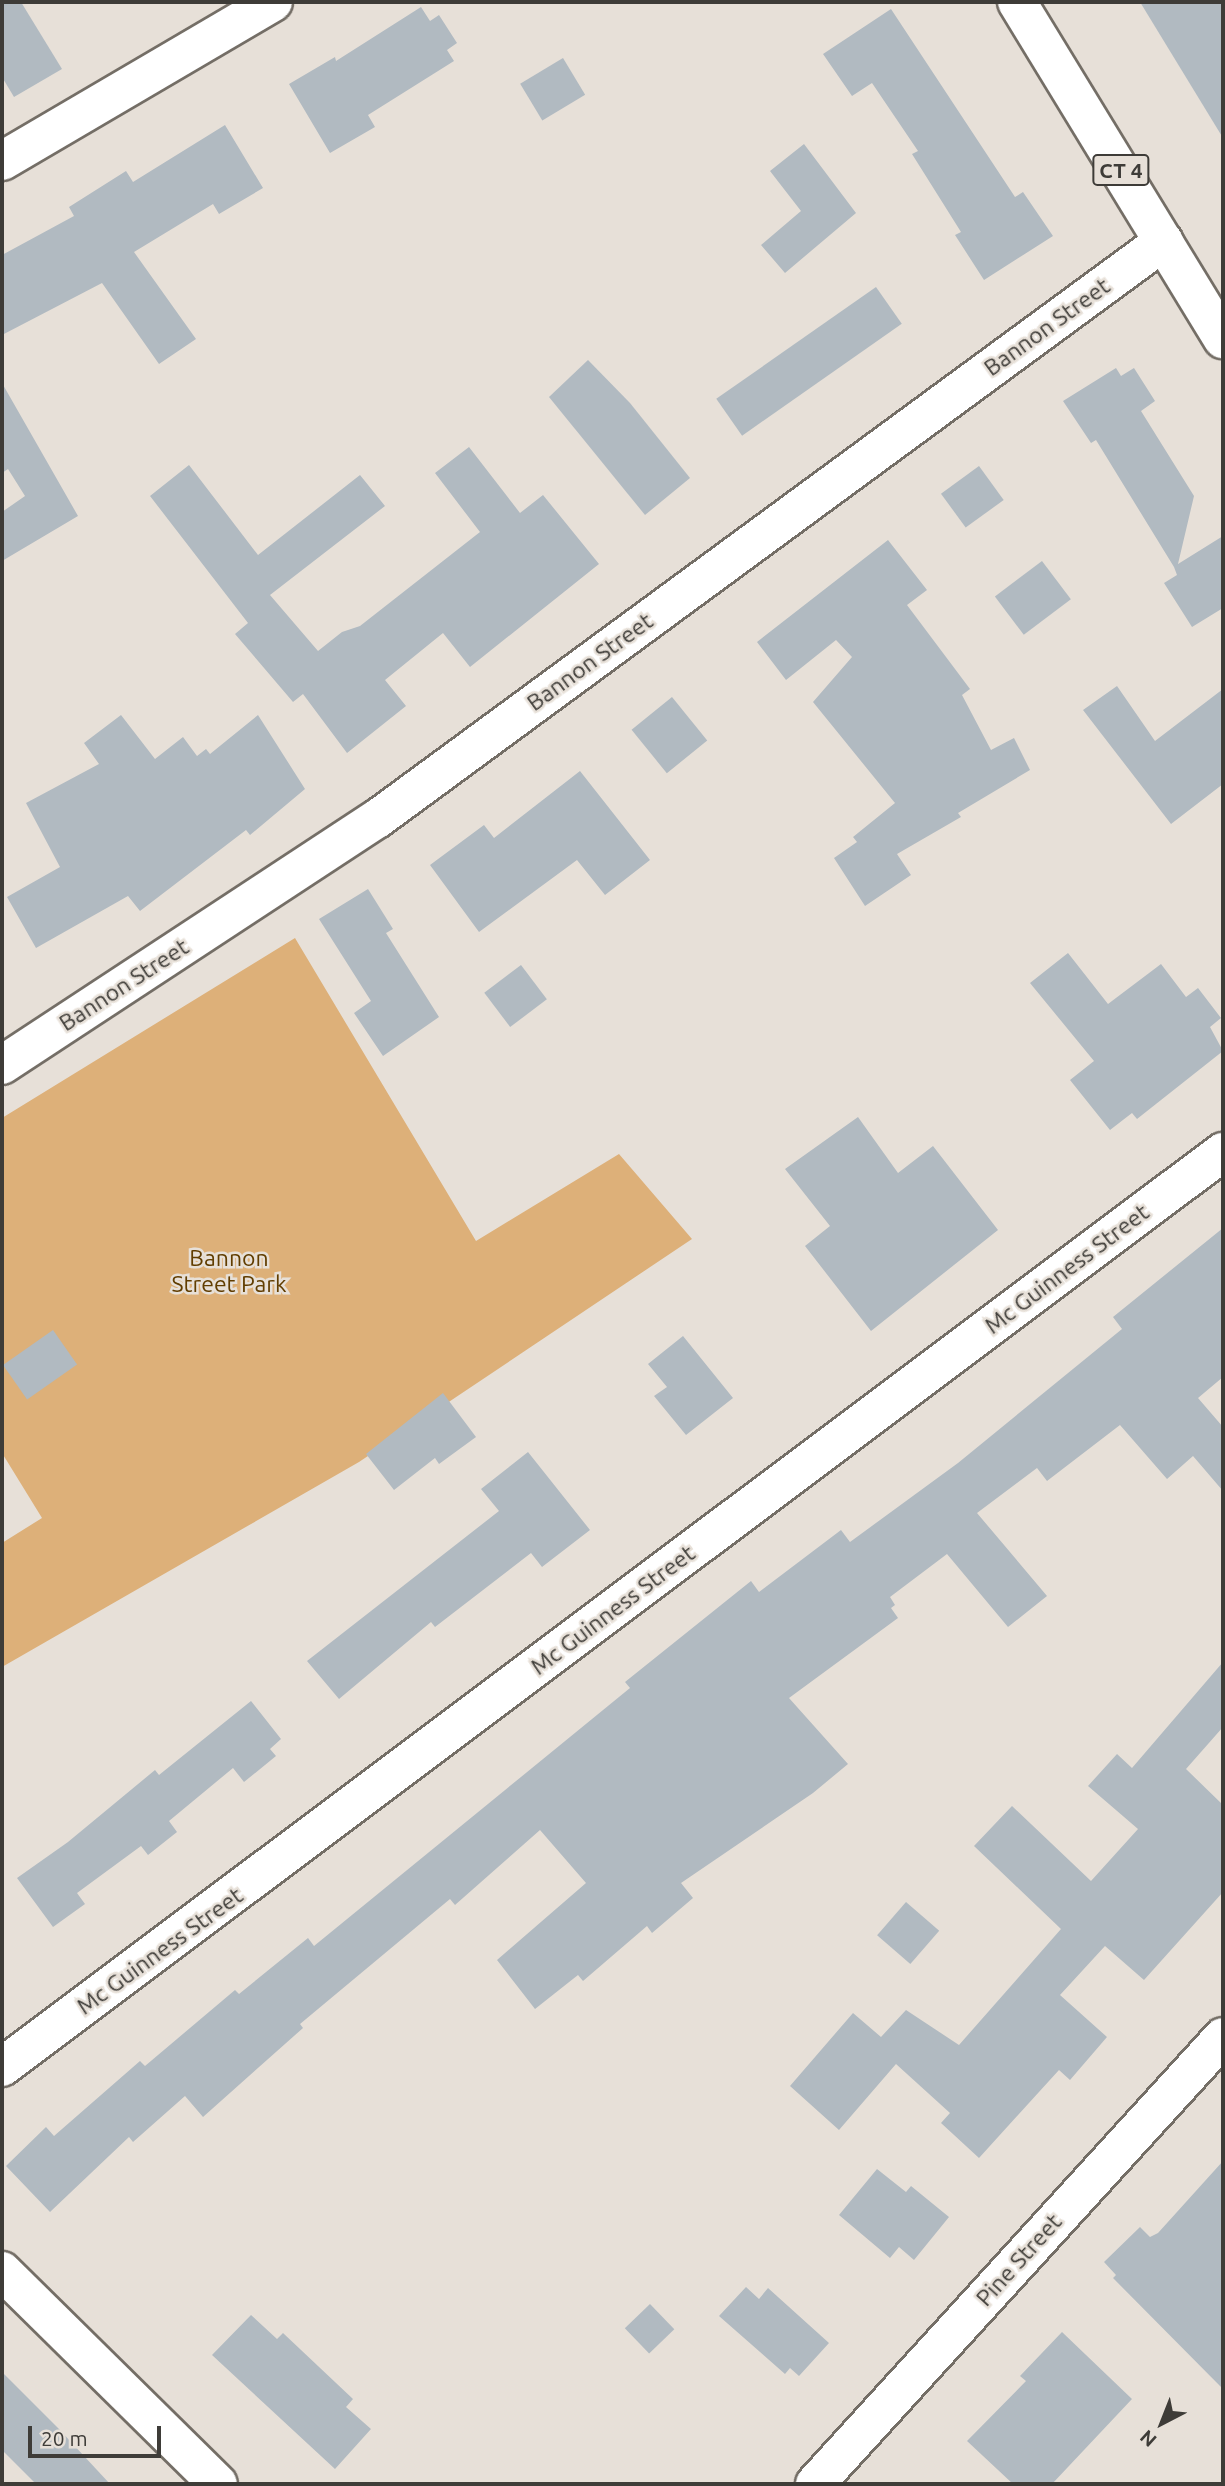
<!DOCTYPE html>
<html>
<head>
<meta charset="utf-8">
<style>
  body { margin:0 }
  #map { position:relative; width:1225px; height:2486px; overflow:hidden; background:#e7e0d8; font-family:Ubuntu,sans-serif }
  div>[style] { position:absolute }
  .green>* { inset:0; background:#ddb079 }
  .building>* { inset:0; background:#b1bac1; transform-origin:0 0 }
  .roads { filter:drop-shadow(2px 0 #746e66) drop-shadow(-2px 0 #746e66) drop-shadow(0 2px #746e66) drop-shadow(0 -2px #746e66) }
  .minor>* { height:38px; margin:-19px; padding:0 19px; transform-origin:19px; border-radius:19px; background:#fff }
  .major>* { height:38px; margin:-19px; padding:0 19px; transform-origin:19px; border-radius:19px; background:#fff }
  span { translate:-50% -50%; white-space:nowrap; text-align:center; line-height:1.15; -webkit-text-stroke:5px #e7e0d8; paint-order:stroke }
  .shield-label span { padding:2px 5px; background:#e7e0d8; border:2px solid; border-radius:5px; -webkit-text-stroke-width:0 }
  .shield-label { font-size:21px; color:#3e3c38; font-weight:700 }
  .street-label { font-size:23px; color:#3e3c38 }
  .park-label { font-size:23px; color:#613d00 }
  .frame { position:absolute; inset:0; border:4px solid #3e3c38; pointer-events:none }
  .north { position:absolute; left:1127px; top:2388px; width:70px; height:70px; -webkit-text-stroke:5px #e7e0d8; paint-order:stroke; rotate:222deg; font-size:19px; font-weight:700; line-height:28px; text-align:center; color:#3e3c38 }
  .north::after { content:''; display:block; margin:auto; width:24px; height:32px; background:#3e3c38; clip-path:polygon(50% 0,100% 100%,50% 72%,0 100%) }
  .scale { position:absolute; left:28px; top:2426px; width:133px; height:32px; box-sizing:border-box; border:4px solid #3e3c38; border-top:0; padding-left:9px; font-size:21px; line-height:24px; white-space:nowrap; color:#3e3c38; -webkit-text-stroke:5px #e7e0d8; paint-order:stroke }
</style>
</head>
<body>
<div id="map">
  <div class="green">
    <div style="clip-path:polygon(295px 938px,476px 1241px,619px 1154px,692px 1239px,359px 1462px,2px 1667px,2px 1543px,42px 1518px,2px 1453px,2px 1118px)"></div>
  </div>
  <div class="building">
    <div style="clip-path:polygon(2px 2px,21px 2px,62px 69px,14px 97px,2px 77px)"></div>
    <div style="clip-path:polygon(1140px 2px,1223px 2px,1223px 138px)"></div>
    <div style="clip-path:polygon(421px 7px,430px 21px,439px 15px,457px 43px,447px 50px,454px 61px,368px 115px,375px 127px,330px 153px,289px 84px,335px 57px,336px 61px)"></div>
    <div style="clip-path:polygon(891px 9px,1015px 197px,1023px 192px,1053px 236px,984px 280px,955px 235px,961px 232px,912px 154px,918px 151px,872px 83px,852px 96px,823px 54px)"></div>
    <div style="left:563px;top:58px;width:43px;height:50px;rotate:59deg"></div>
    <div style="clip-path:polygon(225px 125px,263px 188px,219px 214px,213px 204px,134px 252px,196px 339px,159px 364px,102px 283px,2px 335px,2px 255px,74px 216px,69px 207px,126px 171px,133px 182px)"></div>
    <div style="clip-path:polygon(804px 144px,856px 213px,785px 273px,761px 245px,801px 211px,770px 171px)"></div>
    <div style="left:876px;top:287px;width:45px;height:195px;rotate:55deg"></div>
    <div style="clip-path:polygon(588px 360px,630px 403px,690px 478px,645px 515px,549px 397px)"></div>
    <div style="clip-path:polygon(1116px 368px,1121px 376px,1134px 368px,1155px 401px,1141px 411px,1194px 496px,1178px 564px,1223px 536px,1223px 608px,1192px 627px,1164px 583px,1177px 575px,1174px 567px,1096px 440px,1091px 443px,1063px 401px)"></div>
    <div style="clip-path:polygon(2px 383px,78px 516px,2px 561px,2px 512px,25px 496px,8px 469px,2px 473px)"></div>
    <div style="clip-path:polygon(469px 447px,520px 513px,543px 495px,599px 564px,470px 667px,443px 633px,385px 680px,406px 706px,347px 753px,303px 694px,293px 702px,235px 634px,248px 623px,150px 496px,189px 465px,258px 555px,360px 475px,385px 506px,270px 595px,318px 651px,342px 632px,360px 626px,480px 532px,435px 473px)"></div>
    <div style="left:979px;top:466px;width:42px;height:47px;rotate:54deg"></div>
    <div style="clip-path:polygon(888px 540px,927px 590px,907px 605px,970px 689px,962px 695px,991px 750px,1014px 738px,1030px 770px,958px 813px,961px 817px,897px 854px,911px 875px,865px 906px,834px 858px,857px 842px,853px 837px,895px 803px,813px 702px,852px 657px,836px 640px,786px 680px,757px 642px)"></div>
    <div style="left:1042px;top:561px;width:48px;height:59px;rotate:53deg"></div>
    <div style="clip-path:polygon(1117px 686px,1155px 741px,1223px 689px,1223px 784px,1171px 824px,1083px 710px)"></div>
    <div style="left:672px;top:697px;width:56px;height:52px;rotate:51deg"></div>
    <div style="clip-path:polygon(121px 715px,155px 759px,183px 737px,197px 756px,206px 749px,210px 754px,258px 715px,305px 789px,250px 835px,246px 830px,140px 911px,128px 896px,36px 948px,7px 897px,60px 867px,26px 803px,99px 764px,84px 743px)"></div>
    <div style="clip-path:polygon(580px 771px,650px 860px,605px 895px,577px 860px,479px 932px,430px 865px,484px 825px,494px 838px)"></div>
    <div style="clip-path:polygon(368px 889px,393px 929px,386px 933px,439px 1017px,383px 1056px,354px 1013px,371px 1001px,319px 919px)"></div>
    <div style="clip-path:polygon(1068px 953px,1108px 1004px,1161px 964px,1186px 997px,1198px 988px,1221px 1018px,1210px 1027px,1223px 1051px,1137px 1119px,1132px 1113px,1110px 1130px,1070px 1080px,1094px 1061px,1030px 983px)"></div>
    <div style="left:521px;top:965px;width:43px;height:46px;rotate:53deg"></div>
    <div style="clip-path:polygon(858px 1117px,898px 1173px,933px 1146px,998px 1230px,871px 1331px,805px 1246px,830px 1226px,785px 1169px)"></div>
    <div style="clip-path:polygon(1223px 1228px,1223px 1377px,1198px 1398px,1223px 1427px,1223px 1491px,1193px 1456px,1167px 1479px,1120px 1425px,1047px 1481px,1037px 1468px,977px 1513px,1047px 1596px,1008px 1627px,947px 1554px,890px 1597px,895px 1605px,891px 1608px,898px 1618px,789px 1698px,848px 1764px,813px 1793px,681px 1883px,693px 1898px,652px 1933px,647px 1926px,583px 1981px,578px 1975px,535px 2009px,497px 1960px,586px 1883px,540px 1830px,455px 1905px,450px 1899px,300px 2024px,303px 2028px,203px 2117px,185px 2096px,133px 2142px,129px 2137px,50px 2212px,6px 2166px,46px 2127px,54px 2136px,140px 2061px,145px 2066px,235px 1990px,239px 1994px,308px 1938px,314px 1946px,630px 1688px,625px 1682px,751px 1581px,759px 1592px,841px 1530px,850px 1542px,958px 1463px,1122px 1329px,1113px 1317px)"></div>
    <div style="left:53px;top:1330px;width:42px;height:61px;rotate:55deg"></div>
    <div style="clip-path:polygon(683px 1336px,733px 1398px,686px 1435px,654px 1396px,667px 1387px,648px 1364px)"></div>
    <div style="clip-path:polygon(443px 1393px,476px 1437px,439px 1464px,435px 1458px,394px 1490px,366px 1454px)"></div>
    <div style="clip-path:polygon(528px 1452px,590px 1530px,542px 1567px,531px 1553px,435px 1627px,431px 1622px,339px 1699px,307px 1661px,499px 1511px,481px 1489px)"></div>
    <div style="clip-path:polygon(1223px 1662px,1223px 1727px,1186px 1769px,1223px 1805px,1223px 1892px,1144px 1980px,1105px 1946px,1060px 1995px,1107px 2037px,1070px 2080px,1059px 2070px,979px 2158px,941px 2123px,950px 2113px,896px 2064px,839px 2130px,790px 2086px,853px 2013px,881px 2037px,906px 2010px,959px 2045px,1061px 1929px,974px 1846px,1012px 1806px,1091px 1881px,1138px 1829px,1088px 1786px,1117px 1754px,1132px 1768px)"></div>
    <div style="clip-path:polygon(251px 1701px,281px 1739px,270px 1749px,276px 1756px,244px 1782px,233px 1768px,169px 1821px,177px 1832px,148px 1855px,141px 1846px,77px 1893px,85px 1904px,53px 1927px,17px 1878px,68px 1842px,155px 1770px,159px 1775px)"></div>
    <div style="left:906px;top:1902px;width:44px;height:44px;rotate:41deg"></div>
    <div style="clip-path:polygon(1223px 2161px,1223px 2389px,1113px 2278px,1116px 2275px,1104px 2262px,1140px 2227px,1150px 2237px,1158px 2233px)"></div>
    <div style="clip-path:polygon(877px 2169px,906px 2192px,911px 2186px,949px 2217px,914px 2260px,899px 2247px,890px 2258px,839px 2215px)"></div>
    <div style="clip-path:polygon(746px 2287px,759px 2299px,768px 2288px,829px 2343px,799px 2376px,790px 2368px,785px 2374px,719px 2316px)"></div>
    <div style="left:650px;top:2304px;width:35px;height:35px;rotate:46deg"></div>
    <div style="clip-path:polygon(251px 2315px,277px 2339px,283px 2333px,353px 2399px,346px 2407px,371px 2429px,335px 2469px,212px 2355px)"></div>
    <div style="clip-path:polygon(1062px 2332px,1132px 2399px,1052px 2484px,1013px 2484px,967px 2441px,1026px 2381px,1020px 2376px)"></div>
    <div style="clip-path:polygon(2px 2372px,58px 2428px,110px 2484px,36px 2484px,2px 2450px)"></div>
  </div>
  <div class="roads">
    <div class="minor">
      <div style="left:2px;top:161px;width:314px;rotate:-30.4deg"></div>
      <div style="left:2px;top:1065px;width:448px;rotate:-33.3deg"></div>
      <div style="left:377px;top:819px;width:976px;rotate:-36.29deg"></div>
      <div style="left:2px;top:2067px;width:1526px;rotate:-36.85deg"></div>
      <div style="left:2px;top:2271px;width:303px;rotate:44.6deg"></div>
      <div style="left:815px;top:2484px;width:605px;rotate:-47.61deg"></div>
    </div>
    <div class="major">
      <div style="left:1017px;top:2px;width:395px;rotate:58.6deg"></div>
    </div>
  </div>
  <div class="shield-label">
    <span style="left:1121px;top:170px">CT 4</span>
  </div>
  <div class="street-label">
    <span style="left:1047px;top:327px;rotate:-36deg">Bannon Street</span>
    <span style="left:590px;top:662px;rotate:-36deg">Bannon Street</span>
    <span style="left:124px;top:985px;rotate:-33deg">Bannon Street</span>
    <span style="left:1067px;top:1269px;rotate:-37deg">Mc Guinness Street</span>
    <span style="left:613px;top:1610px;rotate:-37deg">Mc Guinness Street</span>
    <span style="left:160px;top:1951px;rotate:-36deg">Mc Guinness Street</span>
    <span style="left:1019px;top:2260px;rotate:-48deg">Pine Street</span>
  </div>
  <div class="park-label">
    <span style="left:229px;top:1271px">Bannon<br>Street Park</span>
  </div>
  <div class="frame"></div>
  <div class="north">N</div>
  <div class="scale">20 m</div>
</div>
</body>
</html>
